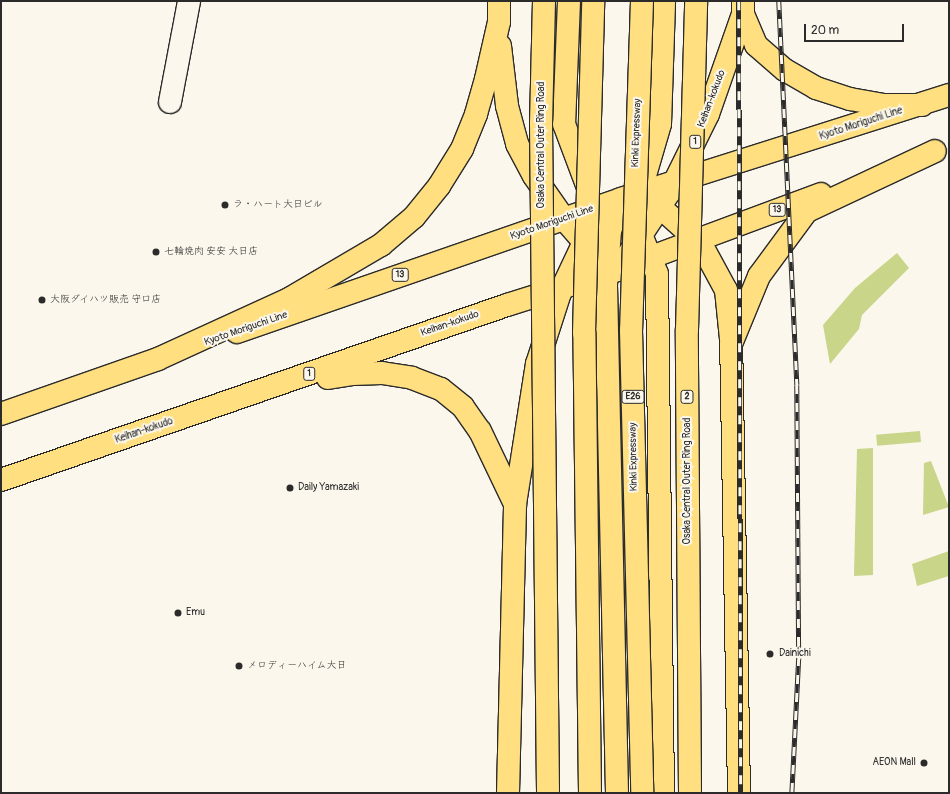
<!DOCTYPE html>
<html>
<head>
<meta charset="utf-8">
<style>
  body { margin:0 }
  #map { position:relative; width:950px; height:794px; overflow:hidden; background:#fbf7ec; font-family:Pangolin,"Klee One",sans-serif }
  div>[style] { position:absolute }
  .green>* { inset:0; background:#c9d589; transform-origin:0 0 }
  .roads { filter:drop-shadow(1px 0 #2b2b2b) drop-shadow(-1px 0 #2b2b2b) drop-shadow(0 1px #2b2b2b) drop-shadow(0 -1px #2b2b2b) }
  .minor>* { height:22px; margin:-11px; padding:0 11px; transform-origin:11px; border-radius:11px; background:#fbf7ec }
  .major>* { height:22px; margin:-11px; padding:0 11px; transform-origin:11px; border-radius:11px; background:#ffdf80 }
  .highway>* { height:22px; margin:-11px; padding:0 11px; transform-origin:11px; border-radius:11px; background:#ffdf80 }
  .rail>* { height:4.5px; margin-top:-2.25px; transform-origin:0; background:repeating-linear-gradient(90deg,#fbf7ec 0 9px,#2b2b2b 0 18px); box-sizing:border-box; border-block:1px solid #2b2b2b }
  .bridges { filter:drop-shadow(1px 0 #2b2b2b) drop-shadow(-1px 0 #2b2b2b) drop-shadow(0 1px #2b2b2b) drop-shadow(0 -1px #2b2b2b) }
  .major-bridge>* { height:22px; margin:-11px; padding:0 11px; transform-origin:11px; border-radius:11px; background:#ffdf80 }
  .highway-bridge>* { height:22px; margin:-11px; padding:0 11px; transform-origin:11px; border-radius:11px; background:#ffdf80 }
  .dots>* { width:11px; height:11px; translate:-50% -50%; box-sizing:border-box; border:2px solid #fbf7ec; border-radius:50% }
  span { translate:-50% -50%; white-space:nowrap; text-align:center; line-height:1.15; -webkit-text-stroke:4px #fbf7ec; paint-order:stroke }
  .shield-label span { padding:1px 3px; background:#fbf7ec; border:1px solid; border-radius:3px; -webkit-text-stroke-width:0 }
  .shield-label { font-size:9px; color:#2b2b2b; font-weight:700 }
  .street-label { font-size:10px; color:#2b2b2b }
  .poi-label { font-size:10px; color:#2b2b2b }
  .left { translate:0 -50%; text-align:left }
  .right { translate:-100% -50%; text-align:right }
  .frame { position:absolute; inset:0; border:2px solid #2b2b2b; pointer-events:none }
  .scale { position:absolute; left:804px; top:24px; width:100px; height:18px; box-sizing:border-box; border:2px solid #2b2b2b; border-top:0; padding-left:5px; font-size:12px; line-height:14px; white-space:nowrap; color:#2b2b2b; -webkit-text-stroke:3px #fbf7ec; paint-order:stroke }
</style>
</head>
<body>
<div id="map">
  <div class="green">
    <div style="clip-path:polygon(897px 253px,909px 268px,862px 315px,859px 329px,830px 364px,823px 325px,855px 288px)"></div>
    <div style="left:920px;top:431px;width:11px;height:44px;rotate:85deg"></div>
    <div style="clip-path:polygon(873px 448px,873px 575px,854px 576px,857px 449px)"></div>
    <div style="clip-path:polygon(931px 461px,949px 507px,923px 515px,924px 463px)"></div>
    <div style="clip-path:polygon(949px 551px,949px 576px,917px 586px,912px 564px)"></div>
  </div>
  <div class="roads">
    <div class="minor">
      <div style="left:170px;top:102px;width:103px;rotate:-79.3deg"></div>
    </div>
    <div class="major">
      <div style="left:569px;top:1px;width:123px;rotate:92.3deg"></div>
      <div style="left:564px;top:124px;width:68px;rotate:69.4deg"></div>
      <div style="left:639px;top:196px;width:75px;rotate:-73.7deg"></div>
      <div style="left:660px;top:124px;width:123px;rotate:-88.1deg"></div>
      <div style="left:642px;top:204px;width:18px;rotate:9deg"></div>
      <div style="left:660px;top:207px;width:55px;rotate:42.1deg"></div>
      <div style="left:701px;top:244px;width:52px;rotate:61.5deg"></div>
      <div style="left:726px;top:290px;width:49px;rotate:84.2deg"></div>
      <div style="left:635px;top:220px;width:58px;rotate:67.8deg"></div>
      <div style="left:657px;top:274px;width:519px;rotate:89.34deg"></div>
      <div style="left:638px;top:262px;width:195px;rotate:-20.4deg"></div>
      <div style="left:237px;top:332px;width:406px;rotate:-19.1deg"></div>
      <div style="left:621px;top:199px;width:344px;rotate:-17.6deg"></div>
      <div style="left:508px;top:793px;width:289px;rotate:-88.6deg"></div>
      <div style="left:515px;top:504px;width:142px;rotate:-81.1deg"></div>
      <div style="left:537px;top:364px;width:75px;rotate:-72.1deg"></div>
      <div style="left:560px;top:293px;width:56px;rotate:-64.8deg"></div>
      <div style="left:584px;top:242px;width:55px;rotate:-49.4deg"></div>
      <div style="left:617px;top:793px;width:508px;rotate:-91.24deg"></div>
      <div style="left:606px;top:285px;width:54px;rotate:-85.8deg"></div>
      <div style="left:610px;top:231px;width:24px;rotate:-71deg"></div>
      <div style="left:739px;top:793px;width:449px;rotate:-91deg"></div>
      <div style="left:731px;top:344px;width:74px;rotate:-67.6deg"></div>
      <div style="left:759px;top:276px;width:81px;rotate:-53.6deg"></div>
      <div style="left:807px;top:211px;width:141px;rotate:-25.1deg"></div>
    </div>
    <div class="highway">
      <div style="left:743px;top:14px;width:34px;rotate:67deg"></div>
      <div style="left:756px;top:45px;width:38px;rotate:41deg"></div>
      <div style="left:785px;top:70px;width:36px;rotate:30deg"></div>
      <div style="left:816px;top:88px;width:36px;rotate:18deg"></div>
      <div style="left:850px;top:99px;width:36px;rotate:10deg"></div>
      <div style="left:885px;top:105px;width:37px"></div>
      <div style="left:500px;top:46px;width:60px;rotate:83.3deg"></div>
      <div style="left:507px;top:106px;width:39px;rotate:75deg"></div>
      <div style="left:517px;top:144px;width:36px;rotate:62deg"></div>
      <div style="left:534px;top:176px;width:52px;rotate:55.1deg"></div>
      <div style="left:564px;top:219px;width:30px;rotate:49deg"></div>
      <div style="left:584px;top:242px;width:44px;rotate:39.5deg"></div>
      <div style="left:328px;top:378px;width:24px;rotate:-9deg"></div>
      <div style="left:352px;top:374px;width:30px;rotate:-2deg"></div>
      <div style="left:382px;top:373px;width:30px;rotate:9deg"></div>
      <div style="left:412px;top:378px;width:31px;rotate:21deg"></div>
      <div style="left:441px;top:389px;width:28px;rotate:39deg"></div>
      <div style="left:463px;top:407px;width:29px;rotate:55deg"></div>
      <div style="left:480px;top:431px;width:81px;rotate:64.4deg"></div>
      <div style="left:1px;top:414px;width:166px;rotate:-19.3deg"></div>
      <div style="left:158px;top:359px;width:144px;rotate:-24.6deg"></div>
      <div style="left:289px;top:299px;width:107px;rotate:-30.4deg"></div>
      <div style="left:381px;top:245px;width:43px;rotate:-40.3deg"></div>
      <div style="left:414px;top:217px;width:40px;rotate:-51deg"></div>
      <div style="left:439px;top:186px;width:44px;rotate:-58.1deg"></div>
      <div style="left:462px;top:149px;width:38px;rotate:-68deg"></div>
      <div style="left:476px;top:114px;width:36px;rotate:-74deg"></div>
      <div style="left:486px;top:79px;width:58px;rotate:-77.2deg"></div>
      <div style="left:499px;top:22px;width:21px;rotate:-90deg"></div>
      <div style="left:1px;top:480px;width:535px;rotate:-19.08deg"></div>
      <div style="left:507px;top:305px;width:116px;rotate:-17.5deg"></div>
      <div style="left:618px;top:270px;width:92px;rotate:-56.5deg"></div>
      <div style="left:669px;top:193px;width:88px;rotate:-63.7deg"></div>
      <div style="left:708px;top:114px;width:106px;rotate:-70.7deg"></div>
      <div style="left:743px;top:14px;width:13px;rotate:-90deg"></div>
    </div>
  </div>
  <div class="rail">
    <div style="left:739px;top:1px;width:792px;rotate:89.86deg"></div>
    <div style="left:779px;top:1px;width:384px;rotate:87.3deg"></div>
    <div style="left:797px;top:385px;width:272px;rotate:89.6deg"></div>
    <div style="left:799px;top:657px;width:136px;rotate:92.9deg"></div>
  </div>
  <div class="bridges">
    <div class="major-bridge">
      <div style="left:544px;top:1px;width:122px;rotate:91.4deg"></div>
      <div style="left:541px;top:123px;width:670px;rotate:89.4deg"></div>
      <div style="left:690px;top:793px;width:463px;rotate:-90.4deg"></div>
      <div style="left:687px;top:330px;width:329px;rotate:-88.4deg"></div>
    </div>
    <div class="highway-bridge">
      <div style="left:642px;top:1px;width:329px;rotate:91.9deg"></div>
      <div style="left:631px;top:330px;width:463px;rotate:88.6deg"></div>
      <div style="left:590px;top:793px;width:460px;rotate:-90.7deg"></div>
      <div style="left:584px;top:333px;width:332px;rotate:-88.4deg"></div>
    </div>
  </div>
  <div class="dots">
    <div style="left:225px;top:205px;background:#2b2b2b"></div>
    <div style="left:156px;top:252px;background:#2b2b2b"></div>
    <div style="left:42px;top:300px;background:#2b2b2b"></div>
    <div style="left:290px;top:488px;background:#2b2b2b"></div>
    <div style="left:178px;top:613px;background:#2b2b2b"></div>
    <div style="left:770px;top:654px;background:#2b2b2b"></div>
    <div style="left:239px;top:666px;background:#2b2b2b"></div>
    <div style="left:924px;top:763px;background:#2b2b2b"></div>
  </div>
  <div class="shield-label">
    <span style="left:695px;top:142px">1</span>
    <span style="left:777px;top:210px">13</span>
    <span style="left:400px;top:275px">13</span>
    <span style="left:309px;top:374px">1</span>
    <span style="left:633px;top:397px">E26</span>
    <span style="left:687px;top:397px">2</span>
  </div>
  <div class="street-label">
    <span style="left:712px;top:99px;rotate:-69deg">Keihan-kokudo</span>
    <span style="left:861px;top:124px;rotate:-18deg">Kyoto Moriguchi Line</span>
    <span style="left:637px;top:133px;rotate:-88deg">Kinki Expressway</span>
    <span style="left:542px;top:145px;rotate:-90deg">Osaka Central Outer Ring Road</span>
    <span style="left:552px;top:223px;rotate:-19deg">Kyoto Moriguchi Line</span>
    <span style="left:450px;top:324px;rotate:-19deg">Keihan-kokudo</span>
    <span style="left:246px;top:329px;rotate:-19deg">Kyoto Moriguchi Line</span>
    <span style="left:144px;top:431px;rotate:-19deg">Keihan-kokudo</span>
    <span style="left:634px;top:457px;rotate:-91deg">Kinki Expressway</span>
    <span style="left:688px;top:481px;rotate:-90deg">Osaka Central Outer Ring Road</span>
  </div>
  <div class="poi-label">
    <span class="left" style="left:233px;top:205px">ラ・ハート大日ビル</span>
    <span class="left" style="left:164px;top:252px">七輪焼肉 安安 大日店</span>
    <span class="left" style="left:50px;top:300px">大阪ダイハツ販売 守口店</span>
    <span class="left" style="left:298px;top:488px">Daily Yamazaki</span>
    <span class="left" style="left:186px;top:613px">Emu</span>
    <span class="left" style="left:779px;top:654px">Dainichi</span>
    <span class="left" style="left:247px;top:666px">メロディーハイム大日</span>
    <span class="right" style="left:916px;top:763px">AEON Mall</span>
  </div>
  <div class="frame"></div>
  <div class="scale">20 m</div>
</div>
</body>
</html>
